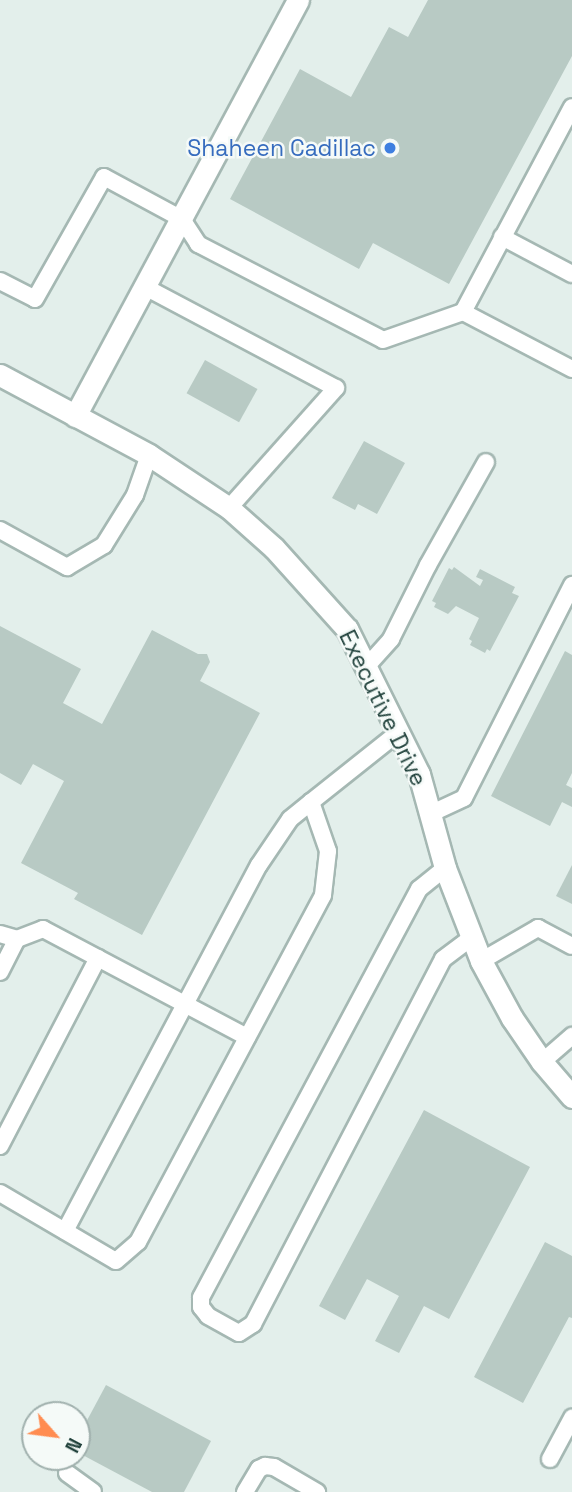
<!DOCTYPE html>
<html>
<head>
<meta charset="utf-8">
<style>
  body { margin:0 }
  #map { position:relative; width:572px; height:1492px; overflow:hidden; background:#e3efeb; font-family:"Space Grotesk",sans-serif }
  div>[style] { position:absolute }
  .building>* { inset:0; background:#b8cac4; transform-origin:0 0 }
  .roads { filter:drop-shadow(2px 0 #a5b8b3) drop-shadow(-2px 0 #a5b8b3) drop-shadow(0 2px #a5b8b3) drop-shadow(0 -2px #a5b8b3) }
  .service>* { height:16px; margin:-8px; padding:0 8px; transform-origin:8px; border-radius:8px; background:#fff }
  .minor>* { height:21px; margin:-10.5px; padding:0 10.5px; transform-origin:10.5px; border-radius:10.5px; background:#fff }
  .dots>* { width:19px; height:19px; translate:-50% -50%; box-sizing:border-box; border:4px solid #f5faf8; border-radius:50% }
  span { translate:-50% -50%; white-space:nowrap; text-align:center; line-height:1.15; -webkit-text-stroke:5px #f5faf8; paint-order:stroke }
  .shop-label { font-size:23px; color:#366cbe }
  .right { translate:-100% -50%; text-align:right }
  .street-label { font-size:23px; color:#21423c }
  .north { position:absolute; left:21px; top:1401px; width:70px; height:70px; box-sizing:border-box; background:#f5faf8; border:2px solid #a0b0ad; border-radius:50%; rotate:118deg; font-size:19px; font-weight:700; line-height:28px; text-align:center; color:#21423c }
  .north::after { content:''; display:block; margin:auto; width:24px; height:32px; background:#ff8c51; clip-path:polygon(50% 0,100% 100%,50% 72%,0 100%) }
</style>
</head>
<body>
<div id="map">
  <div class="building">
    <div style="clip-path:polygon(428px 0,572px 0,572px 56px,449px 284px,373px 243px,359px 269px,230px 199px,300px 69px,351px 97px,389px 27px,408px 37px)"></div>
    <div style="left:205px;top:360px;width:60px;height:38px;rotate:29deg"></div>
    <div style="clip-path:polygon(364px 441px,405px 463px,377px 514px,358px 504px,355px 510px,332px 498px)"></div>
    <div style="clip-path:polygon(454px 567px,480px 586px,483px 580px,476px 577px,480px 569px,515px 587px,512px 593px,519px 596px,490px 651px,487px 649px,485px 653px,470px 645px,472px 641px,469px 639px,479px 618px,456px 606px,448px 614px,434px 607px,436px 603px,432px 601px,449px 568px,452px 570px)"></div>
    <div style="clip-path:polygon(0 626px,81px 669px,63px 703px,102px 724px,152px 630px,198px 654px,207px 654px,210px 662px,200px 681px,260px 713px,142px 935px,74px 899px,78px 893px,21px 863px,64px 781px,33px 764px,21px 785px,0 773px)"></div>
    <div style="clip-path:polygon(565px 651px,572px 655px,572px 773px,566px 785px,572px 788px,572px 807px,562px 802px,550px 826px,491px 796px)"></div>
    <div style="clip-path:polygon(572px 865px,572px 904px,556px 896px)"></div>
    <div style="clip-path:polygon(424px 1110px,530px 1167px,449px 1319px,424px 1306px,399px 1353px,375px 1341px,399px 1296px,367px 1279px,345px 1320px,319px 1306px)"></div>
    <div style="clip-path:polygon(545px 1242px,572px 1256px,572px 1318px,569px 1317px,523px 1403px,474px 1377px)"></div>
    <div style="clip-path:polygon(106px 1385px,211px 1441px,184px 1492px,152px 1492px,77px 1452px,77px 1439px)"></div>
  </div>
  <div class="roads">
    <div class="service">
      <div style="left:502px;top:237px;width:79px;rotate:27.9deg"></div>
      <div style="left:0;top:281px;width:39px;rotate:27deg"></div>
      <div style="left:35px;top:299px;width:140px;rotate:-60.5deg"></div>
      <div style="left:104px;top:177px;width:89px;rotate:28.3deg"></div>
      <div style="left:182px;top:219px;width:30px;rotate:57deg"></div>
      <div style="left:198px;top:244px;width:208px;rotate:27.4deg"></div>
      <div style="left:383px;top:340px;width:85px;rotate:-19.3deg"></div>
      <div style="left:463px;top:312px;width:123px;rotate:27.6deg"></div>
      <div style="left:145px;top:287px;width:216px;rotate:27.9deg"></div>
      <div style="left:336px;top:388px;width:161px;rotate:131.7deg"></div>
      <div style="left:463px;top:312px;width:232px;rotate:-62deg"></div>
      <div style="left:0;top:530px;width:77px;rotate:28.9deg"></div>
      <div style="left:67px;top:567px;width:43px;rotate:-30.7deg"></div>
      <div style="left:104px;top:545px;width:59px;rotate:-58.2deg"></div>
      <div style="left:135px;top:495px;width:42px;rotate:-70.7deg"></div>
      <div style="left:367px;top:666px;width:36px;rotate:-48deg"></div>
      <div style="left:391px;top:639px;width:83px;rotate:-63.4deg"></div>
      <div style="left:428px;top:565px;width:118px;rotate:-60.6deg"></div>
      <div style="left:432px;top:813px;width:35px;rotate:-25deg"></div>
      <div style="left:464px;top:798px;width:239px;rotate:-63.1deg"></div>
      <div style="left:445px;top:868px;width:33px;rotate:141deg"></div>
      <div style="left:419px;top:889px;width:463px;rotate:118.1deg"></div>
      <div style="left:201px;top:1298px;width:9px;rotate:90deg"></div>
      <div style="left:201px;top:1307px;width:11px;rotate:52deg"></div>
      <div style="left:208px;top:1316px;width:35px;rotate:29deg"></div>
      <div style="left:239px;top:1333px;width:17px;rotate:-33deg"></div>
      <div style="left:253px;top:1324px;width:411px;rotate:-62.5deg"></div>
      <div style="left:443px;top:959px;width:34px;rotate:-37deg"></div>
      <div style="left:0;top:934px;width:18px;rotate:16deg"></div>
      <div style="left:17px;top:939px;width:28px;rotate:-21deg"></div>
      <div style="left:43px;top:929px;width:231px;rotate:27.9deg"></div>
      <div style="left:481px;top:961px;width:66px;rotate:-30.1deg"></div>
      <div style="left:538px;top:928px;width:38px;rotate:28deg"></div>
      <div style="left:0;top:972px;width:37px;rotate:-63deg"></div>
      <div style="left:542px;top:1062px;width:40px;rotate:-41deg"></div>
      <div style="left:0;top:1146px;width:212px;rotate:-62.5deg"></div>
      <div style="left:0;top:1193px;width:134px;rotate:30.4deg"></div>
      <div style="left:116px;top:1261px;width:29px;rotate:-41deg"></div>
      <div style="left:138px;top:1242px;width:393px;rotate:-61.9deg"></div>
      <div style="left:323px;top:895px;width:44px;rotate:-83.5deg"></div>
      <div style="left:328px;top:851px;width:52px;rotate:-109.1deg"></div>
      <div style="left:311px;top:802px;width:112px;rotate:-38.5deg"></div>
      <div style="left:65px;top:1231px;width:414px;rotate:-62.1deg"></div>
      <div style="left:259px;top:865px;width:55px;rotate:-56deg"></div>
      <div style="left:290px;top:819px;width:27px;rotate:-39deg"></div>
      <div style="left:550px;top:1459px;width:47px;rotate:-61.8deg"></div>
      <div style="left:67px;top:1473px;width:32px;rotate:36deg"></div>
      <div style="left:245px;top:1492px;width:27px;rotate:-59deg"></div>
      <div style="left:259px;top:1469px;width:7px;rotate:-27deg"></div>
      <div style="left:265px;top:1466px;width:9px;rotate:6deg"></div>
      <div style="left:274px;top:1467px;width:50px;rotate:30.2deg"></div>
    </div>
    <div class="minor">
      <div style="left:0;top:375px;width:169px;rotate:28.2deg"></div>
      <div style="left:149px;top:455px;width:96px;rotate:33.5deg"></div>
      <div style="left:229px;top:508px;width:60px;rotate:41.6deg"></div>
      <div style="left:274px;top:548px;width:109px;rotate:48deg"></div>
      <div style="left:347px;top:629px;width:162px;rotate:63.6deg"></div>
      <div style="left:419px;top:774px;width:98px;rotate:74.5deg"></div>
      <div style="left:445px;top:868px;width:100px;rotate:68.8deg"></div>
      <div style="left:481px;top:961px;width:65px;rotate:61.5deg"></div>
      <div style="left:512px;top:1018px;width:53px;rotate:55.7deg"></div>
      <div style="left:542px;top:1062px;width:46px;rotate:49.4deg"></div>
      <div style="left:75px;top:416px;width:472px;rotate:-61.8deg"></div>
    </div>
  </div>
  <div class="dots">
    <div style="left:390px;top:148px;background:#3f7fe0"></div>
  </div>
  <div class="shop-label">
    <span class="right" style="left:376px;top:148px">Shaheen Cadillac</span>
  </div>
  <div class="street-label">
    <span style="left:383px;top:708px;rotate:64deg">Executive Drive</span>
  </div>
  <div class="north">N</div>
</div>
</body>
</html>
